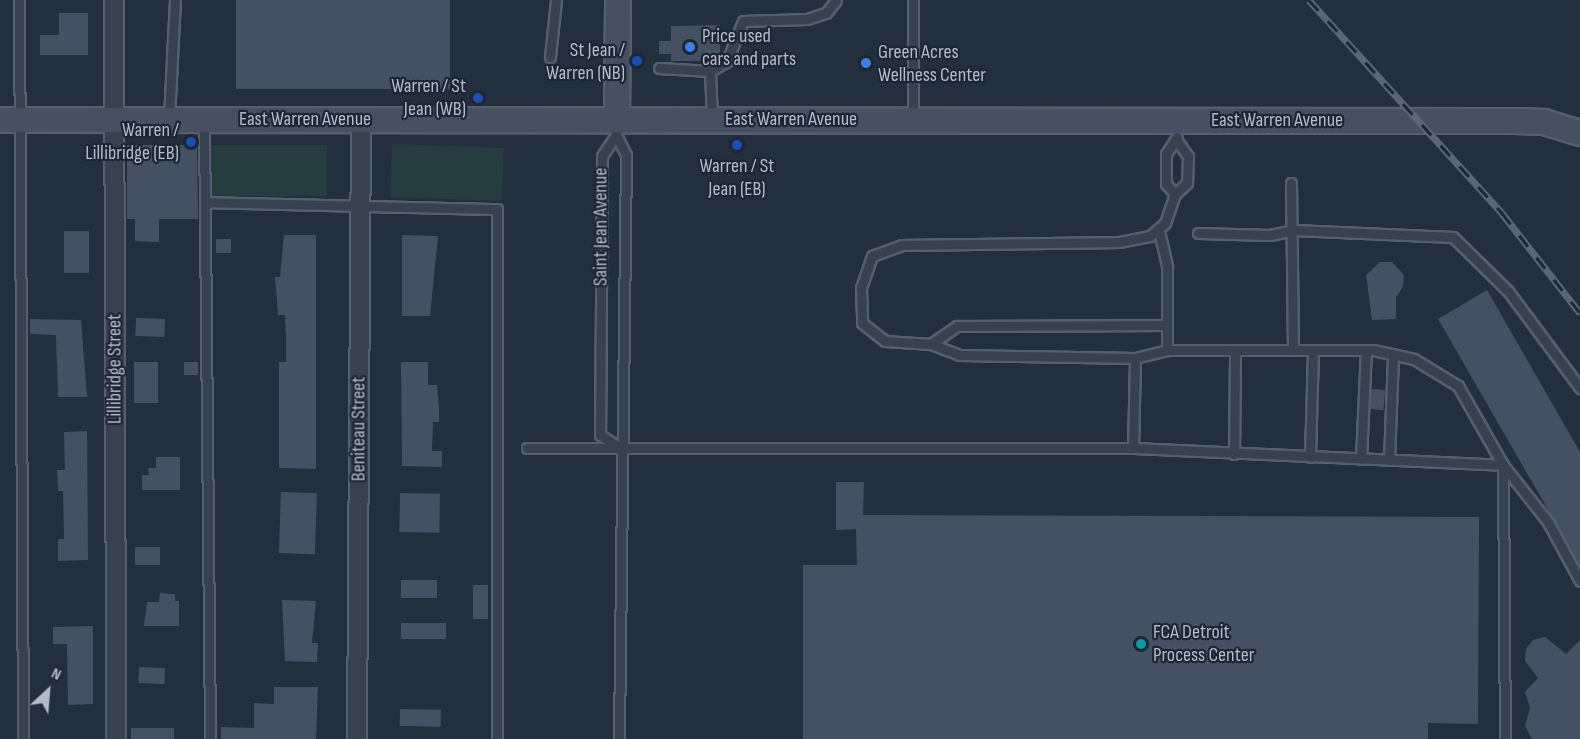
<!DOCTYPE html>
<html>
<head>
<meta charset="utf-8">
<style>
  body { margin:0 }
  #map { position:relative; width:1580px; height:739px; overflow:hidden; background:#242f3e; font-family:"Sofia Sans Condensed",sans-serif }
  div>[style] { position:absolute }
  .green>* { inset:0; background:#263c3f; transform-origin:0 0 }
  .building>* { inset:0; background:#455162; transform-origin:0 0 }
  .roads { filter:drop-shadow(2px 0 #565f6c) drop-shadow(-2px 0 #565f6c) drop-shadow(0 2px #565f6c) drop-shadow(0 -2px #565f6c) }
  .lane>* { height:9px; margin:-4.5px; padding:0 4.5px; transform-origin:4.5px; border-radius:4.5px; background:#38414e }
  .street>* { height:18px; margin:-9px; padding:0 9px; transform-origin:9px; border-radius:9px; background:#38414e }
  .secondary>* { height:24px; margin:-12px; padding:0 12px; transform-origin:12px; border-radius:12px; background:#465061 }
  .rail>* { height:7px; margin-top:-3.5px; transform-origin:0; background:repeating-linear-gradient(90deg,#1d2633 0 14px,#5a6575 0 28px); box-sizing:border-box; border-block:2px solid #5a6575 }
  .dots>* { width:16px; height:16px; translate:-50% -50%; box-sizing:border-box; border:3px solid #1d2633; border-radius:50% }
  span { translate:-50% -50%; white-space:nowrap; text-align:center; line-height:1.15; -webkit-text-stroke:4.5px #1d2633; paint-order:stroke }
  .poi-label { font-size:20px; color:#b4bcc9 }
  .left { translate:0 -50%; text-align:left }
  .right { translate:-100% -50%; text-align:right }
  .street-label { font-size:20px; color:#b4bcc9 }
  .north { position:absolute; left:18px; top:661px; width:60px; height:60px; -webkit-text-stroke:4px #1d2633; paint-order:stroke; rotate:26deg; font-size:16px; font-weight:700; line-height:24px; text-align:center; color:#b4bcc9 }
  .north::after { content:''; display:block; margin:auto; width:21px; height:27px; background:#b4bcc9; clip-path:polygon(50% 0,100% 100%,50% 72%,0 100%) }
</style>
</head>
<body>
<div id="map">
  <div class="green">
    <div style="left:392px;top:144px;width:112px;height:53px;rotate:2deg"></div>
    <div style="left:210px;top:145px;width:117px;height:51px"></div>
  </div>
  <div class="building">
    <div style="left:236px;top:0;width:214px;height:89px"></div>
    <div style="clip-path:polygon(59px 13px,88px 13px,88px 55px,40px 55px,40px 35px,59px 35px)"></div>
    <div style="clip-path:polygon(720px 25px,720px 57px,714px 61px,671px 61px,671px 54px,659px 54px,659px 41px,671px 41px,671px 26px)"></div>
    <div style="clip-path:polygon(127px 145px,197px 145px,198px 219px,159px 219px,159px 242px,135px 241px,135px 219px,127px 219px)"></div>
    <div style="left:64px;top:231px;width:25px;height:42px"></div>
    <div style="clip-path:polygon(284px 235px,316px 235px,316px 469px,279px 468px,279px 362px,286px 362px,286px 338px,285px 315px,278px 315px,275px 277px,280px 277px)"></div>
    <div style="clip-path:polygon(402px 235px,438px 236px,430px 316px,402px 316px)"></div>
    <div style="left:216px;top:239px;width:15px;height:14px"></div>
    <div style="clip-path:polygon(1380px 262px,1392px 262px,1404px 275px,1403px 287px,1396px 297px,1396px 319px,1372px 320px,1366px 275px)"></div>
    <div style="clip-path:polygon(1487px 290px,1580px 452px,1580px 565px,1438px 319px)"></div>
    <div style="left:136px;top:318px;width:29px;height:18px;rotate:2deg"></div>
    <div style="clip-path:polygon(30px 319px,81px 320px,87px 397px,58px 397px,56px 335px,30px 334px)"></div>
    <div style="left:134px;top:362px;width:24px;height:41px"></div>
    <div style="left:184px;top:362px;width:14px;height:13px"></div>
    <div style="clip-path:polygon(401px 362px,428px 362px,428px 385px,437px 385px,439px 407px,439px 422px,433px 422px,432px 451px,442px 451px,442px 467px,402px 466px)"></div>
    <div style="left:1371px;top:389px;width:14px;height:20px;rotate:4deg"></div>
    <div style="clip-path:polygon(87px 431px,88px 560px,58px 561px,58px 539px,64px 539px,63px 491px,58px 491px,57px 470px,65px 470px,64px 432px)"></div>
    <div style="clip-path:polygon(156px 457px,180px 457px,180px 490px,142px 490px,142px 475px,149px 475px,148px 468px,156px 468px)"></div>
    <div style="clip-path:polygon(836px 482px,864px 482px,863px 515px,1479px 517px,1478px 724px,1428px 723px,1428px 739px,803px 739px,803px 565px,857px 565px,856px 529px,836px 530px)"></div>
    <div style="left:281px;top:492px;width:36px;height:61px;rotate:2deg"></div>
    <div style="left:400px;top:493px;width:40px;height:39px;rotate:1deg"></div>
    <div style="left:135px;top:547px;width:25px;height:18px"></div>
    <div style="left:401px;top:580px;width:36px;height:18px"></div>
    <div style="left:473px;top:585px;width:15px;height:34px"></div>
    <div style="clip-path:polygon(160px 593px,175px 594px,175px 601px,179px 601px,179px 626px,144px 626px,147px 602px,159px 602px)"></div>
    <div style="clip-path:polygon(282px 600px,316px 601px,312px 643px,318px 643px,317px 662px,285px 661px)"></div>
    <div style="left:401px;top:623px;width:45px;height:16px"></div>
    <div style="clip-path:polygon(93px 626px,93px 704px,68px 705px,67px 644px,53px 644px,53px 627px)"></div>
    <div style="clip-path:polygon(1545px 637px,1566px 654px,1580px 640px,1580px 739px,1532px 739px,1525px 726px,1530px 708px,1525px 692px,1538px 678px,1525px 661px,1526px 649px,1533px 640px)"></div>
    <div style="left:139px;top:667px;width:26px;height:16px;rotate:2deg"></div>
    <div style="clip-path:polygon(274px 687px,318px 687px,316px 739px,221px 739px,221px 727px,254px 728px,254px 703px,274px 704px)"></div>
    <div style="left:400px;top:709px;width:41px;height:17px;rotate:1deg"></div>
    <div style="left:131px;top:728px;width:43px;height:11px"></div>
  </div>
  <div class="roads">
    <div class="lane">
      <div style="left:19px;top:0;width:739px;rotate:89.69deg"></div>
      <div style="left:913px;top:0;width:119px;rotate:90deg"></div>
      <div style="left:550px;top:57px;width:57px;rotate:-84deg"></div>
      <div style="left:659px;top:68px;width:51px;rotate:3.4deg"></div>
      <div style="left:710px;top:71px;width:48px;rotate:87.6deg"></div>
      <div style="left:710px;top:71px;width:20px;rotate:-30deg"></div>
      <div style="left:727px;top:61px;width:43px;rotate:-68.2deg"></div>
      <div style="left:743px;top:21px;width:64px;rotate:-1.8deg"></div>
      <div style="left:807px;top:19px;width:20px;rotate:-18deg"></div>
      <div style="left:826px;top:13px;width:16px;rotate:-52deg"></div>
      <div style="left:169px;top:118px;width:118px;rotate:-87.1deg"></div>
      <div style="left:617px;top:120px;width:15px;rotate:94deg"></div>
      <div style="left:616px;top:135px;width:22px;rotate:63deg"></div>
      <div style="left:626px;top:155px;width:584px;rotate:90.69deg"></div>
      <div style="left:204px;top:121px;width:618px;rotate:89.44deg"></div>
      <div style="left:616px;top:135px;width:25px;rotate:124deg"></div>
      <div style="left:602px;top:156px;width:279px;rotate:90.4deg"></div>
      <div style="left:600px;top:435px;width:25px;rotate:32deg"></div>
      <div style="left:1177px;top:141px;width:19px;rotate:54deg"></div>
      <div style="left:1188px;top:156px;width:27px;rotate:92deg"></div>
      <div style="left:1187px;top:183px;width:16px;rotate:137deg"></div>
      <div style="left:1175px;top:194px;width:31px;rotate:109deg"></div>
      <div style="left:1165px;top:223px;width:20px;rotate:139deg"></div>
      <div style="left:1150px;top:236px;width:31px;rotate:169deg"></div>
      <div style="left:1120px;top:242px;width:218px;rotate:179.2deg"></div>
      <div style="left:902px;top:245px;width:32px;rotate:160deg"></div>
      <div style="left:872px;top:256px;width:34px;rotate:109deg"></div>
      <div style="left:861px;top:288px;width:35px;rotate:88deg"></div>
      <div style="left:862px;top:323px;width:29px;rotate:38deg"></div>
      <div style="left:885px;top:341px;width:46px;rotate:3.7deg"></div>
      <div style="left:931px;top:344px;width:31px;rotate:21deg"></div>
      <div style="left:960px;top:355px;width:175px;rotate:1deg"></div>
      <div style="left:1135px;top:358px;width:33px;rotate:-14deg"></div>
      <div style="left:1167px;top:350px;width:206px"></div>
      <div style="left:1373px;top:350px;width:42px;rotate:12.4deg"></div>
      <div style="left:1414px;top:359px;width:52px;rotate:31.5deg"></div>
      <div style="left:1458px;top:386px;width:91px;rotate:60.3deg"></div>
      <div style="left:1503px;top:465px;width:274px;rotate:89.6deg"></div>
      <div style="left:1291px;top:183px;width:167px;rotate:89.3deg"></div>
      <div style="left:1175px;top:194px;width:13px;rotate:-132deg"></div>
      <div style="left:1166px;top:184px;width:30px;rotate:-90deg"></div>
      <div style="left:1166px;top:154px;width:20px;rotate:-57deg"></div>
      <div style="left:205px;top:202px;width:292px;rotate:1.4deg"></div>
      <div style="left:497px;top:209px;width:530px;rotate:90deg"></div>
      <div style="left:1159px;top:231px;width:37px;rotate:77deg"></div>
      <div style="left:1167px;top:267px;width:83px;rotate:90deg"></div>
      <div style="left:1198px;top:233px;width:72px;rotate:1.6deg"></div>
      <div style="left:1270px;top:235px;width:25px;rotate:-12deg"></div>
      <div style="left:1294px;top:230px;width:159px;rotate:2.5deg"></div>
      <div style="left:1453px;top:237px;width:77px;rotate:44.5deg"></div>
      <div style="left:1508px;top:291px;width:121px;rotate:53.4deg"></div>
      <div style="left:931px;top:344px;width:32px;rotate:-35deg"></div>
      <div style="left:957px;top:326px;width:210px;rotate:-0.3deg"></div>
      <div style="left:527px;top:448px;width:606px"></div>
      <div style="left:1133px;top:448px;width:370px;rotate:2.6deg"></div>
      <div style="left:1503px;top:465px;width:73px;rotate:51.7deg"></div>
      <div style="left:1548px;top:522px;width:67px;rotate:61.5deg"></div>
      <div style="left:1133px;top:448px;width:90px;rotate:-88.7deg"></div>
      <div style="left:1234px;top:454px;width:104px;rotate:-89.4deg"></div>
      <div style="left:1310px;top:457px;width:107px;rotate:-88.4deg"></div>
      <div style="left:1361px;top:459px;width:109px;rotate:-87.4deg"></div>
      <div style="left:1389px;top:460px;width:106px;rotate:-87.8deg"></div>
    </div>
    <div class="street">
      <div style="left:114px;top:0;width:739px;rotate:89.84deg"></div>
      <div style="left:357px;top:739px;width:619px;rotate:-89.63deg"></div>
    </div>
    <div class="secondary">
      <div style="left:617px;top:119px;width:119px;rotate:-89.5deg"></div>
      <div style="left:0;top:120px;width:1515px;rotate:0.04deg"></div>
      <div style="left:1515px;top:121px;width:29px;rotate:2deg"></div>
      <div style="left:1544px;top:122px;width:38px;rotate:17deg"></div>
    </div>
  </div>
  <div class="rail">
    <div style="left:1309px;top:0;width:287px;rotate:47.8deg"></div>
    <div style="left:1502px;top:213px;width:127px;rotate:52deg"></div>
  </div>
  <div class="dots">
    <div style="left:690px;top:47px;background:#3f7fe0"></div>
    <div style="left:637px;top:61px;background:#1a4fb4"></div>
    <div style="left:866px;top:63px;background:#3f7fe0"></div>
    <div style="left:478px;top:98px;background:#1a4fb4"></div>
    <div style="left:191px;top:142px;background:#1a4fb4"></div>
    <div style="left:737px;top:145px;background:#1a4fb4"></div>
    <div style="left:1141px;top:644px;background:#0f9aa8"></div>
  </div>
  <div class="poi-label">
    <span class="left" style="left:702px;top:48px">Price used<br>cars and parts</span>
    <span class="right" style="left:625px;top:62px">St Jean /<br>Warren (NB)</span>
    <span class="left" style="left:878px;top:64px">Green Acres<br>Wellness Center</span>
    <span class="right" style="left:466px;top:98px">Warren / St<br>Jean (WB)</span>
    <span class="right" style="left:179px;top:142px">Warren /<br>Lillibridge (EB)</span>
    <span style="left:737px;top:178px">Warren / St<br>Jean (EB)</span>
    <span class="left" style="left:1153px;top:644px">FCA Detroit<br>Process Center</span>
  </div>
  <div class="street-label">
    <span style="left:305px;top:119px">East Warren Avenue</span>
    <span style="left:791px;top:119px">East Warren Avenue</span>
    <span style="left:1277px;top:120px">East Warren Avenue</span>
    <span style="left:601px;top:227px;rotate:-90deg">Saint Jean Avenue</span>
    <span style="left:115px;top:369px;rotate:-90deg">Lillibridge Street</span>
    <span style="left:359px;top:429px;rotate:-90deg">Beniteau Street</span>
  </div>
  <div class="north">N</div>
</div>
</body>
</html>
